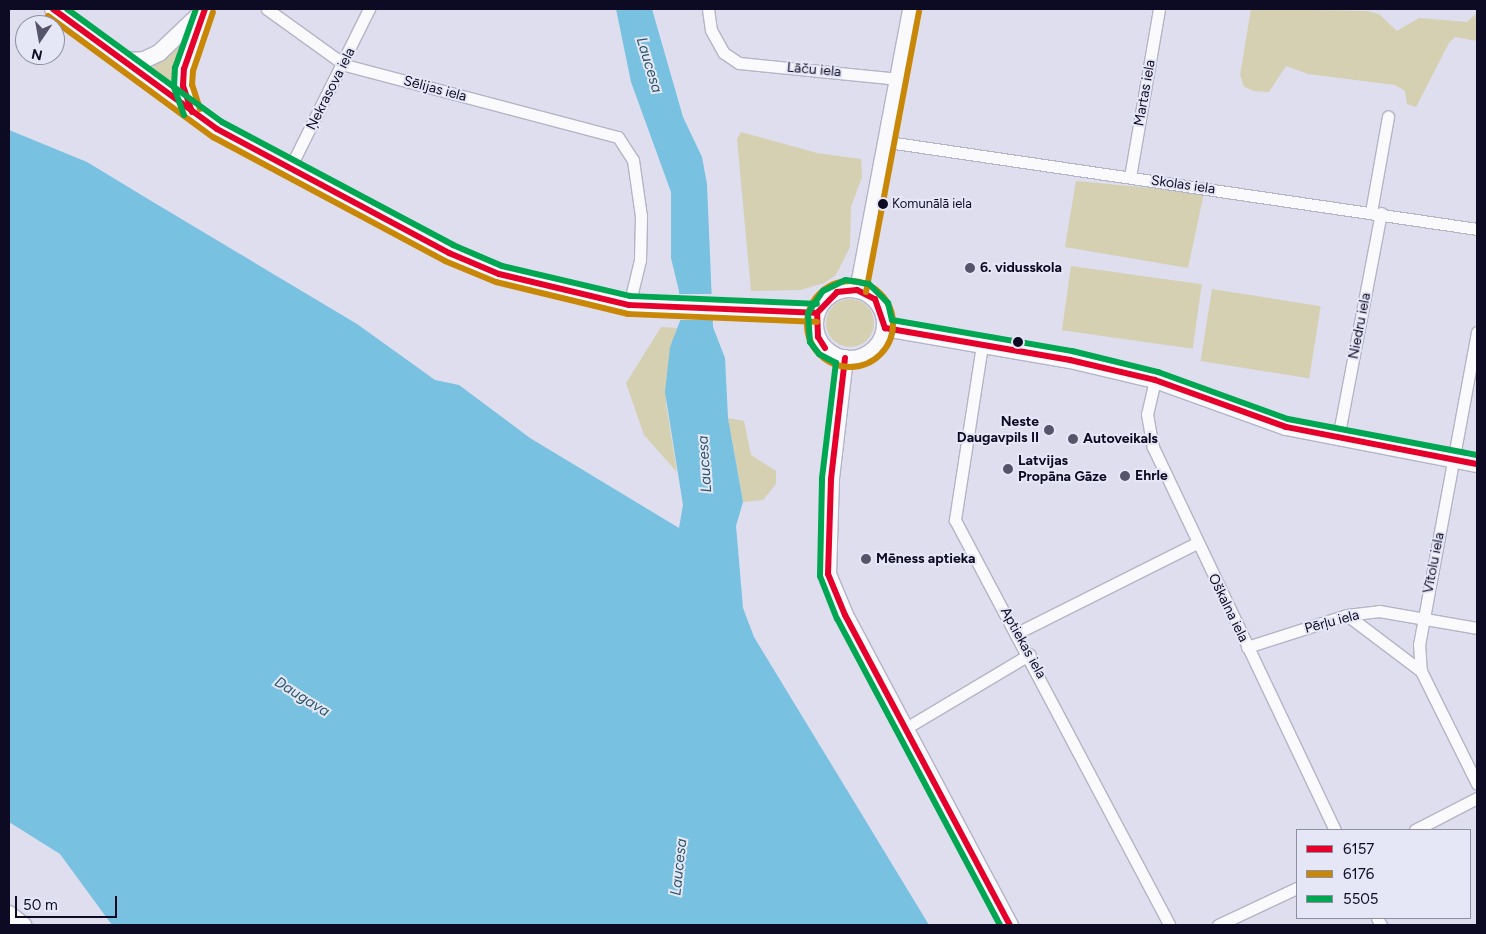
<!DOCTYPE html>
<html>
<head>
<meta charset="utf-8">
<style>
  body { margin:0 }
  #map { position:relative; width:1486px; height:934px; overflow:hidden; background:#dedeef; font-family:Figtree,sans-serif }
  div>[style] { position:absolute }
  .green>* { inset:0; background:#d4d0b1; transform-origin:0 0 }
  .round { border-radius:50% }
  .water>* { inset:0; background:#78c1e0 }
  .pier>* { inset:0; background:#dedeef; transform-origin:0 0 }
  .roads { filter:drop-shadow(1px 0 #b4b4c8) drop-shadow(-1px 0 #b4b4c8) drop-shadow(0 1px #b4b4c8) drop-shadow(0 -1px #b4b4c8) }
  .street>* { height:11px; margin:-5.5px; padding:0 5.5px; transform-origin:5.5px; border-radius:5.5px; background:#fafafd }
  .secondary>* { height:15px; margin:-7.5px; padding:0 7.5px; transform-origin:7.5px; border-radius:7.5px; background:#fafafd }
  .primary>* { height:16px; margin:-8px; padding:0 8px; transform-origin:8px; border-radius:8px; background:#fafafd }
  .primary>.ring { margin:-8px; padding:0; box-sizing:content-box; background:none; border:16px solid #fafafd; border-radius:50% }
  .bus-1>* { height:6px; margin:-3px; padding:0 3px; transform-origin:3px; border-radius:3px; background:#e4002b }
  .bus-2>* { height:6px; margin:-3px; padding:0 3px; transform-origin:3px; border-radius:3px; background:#c88707 }
  .bus-2>.ring { margin:-3px; padding:0; box-sizing:content-box; background:none; border:6px solid #c88707; border-radius:50% }
  .bus-3>* { height:6px; margin:-3px; padding:0 3px; transform-origin:3px; border-radius:3px; background:#00a651 }
  .dots>* { width:14px; height:14px; translate:-50% -50%; box-sizing:border-box; border:2px solid #e6e7f6; border-radius:50% }
  span { translate:-50% -50%; white-space:nowrap; text-align:center; line-height:1.15; -webkit-text-stroke:4px #e6e7f6; paint-order:stroke }
  .bus-label { font-size:13px; color:#0d0a23 }
  .left { translate:0 -50%; text-align:left }
  .street-label { font-size:14px; color:#0d0a23 }
  .poi-label { font-size:14px; color:#0d0a23; font-weight:700 }
  .right { translate:-100% -50%; text-align:right }
  .water-label { font-size:15px; color:#295666; font-style:italic }
  .frame { position:absolute; inset:0; border:10px solid #0d0a23; pointer-events:none }
  .legend { position:absolute; left:1296px; top:829px; width:175px; height:90px; box-sizing:border-box; background:#e6e7f6; border:1px solid #8f8fa2; margin:0; padding:6px 9px; list-style:none; font-size:15px; color:#0d0a23 }
  .legend li { display:flex; align-items:center; gap:10px; height:25px }
  .legend b { width:25px; border:1px solid #8f8fa2 }
  .north { position:absolute; left:15px; top:15px; width:50px; height:50px; box-sizing:border-box; background:#e6e7f6; border:1px solid #8f8fa2; border-radius:50%; rotate:192deg; font-size:14px; font-weight:700; line-height:20px; text-align:center; color:#0d0a23 }
  .north::after { content:''; display:block; margin:auto; width:18px; height:22px; background:#56546a; clip-path:polygon(50% 0,100% 100%,50% 72%,0 100%) }
  .scale { position:absolute; left:15px; top:896px; width:102px; height:22px; box-sizing:border-box; border:2px solid #0d0a23; border-top:0; padding-left:6px; font-size:15px; line-height:18px; white-space:nowrap; color:#0d0a23; -webkit-text-stroke:4px #e6e7f6; paint-order:stroke }
</style>
</head>
<body>
<div id="map">
  <div class="green">
    <div style="clip-path:polygon(1251px 9px,1367px 11px,1379px 14px,1397px 31px,1419px 18px,1467px 22px,1477px 13px,1477px 41px,1455px 37px,1449px 43px,1416px 107px,1407px 104px,1405px 91px,1395px 85px,1308px 74px,1286px 66px,1269px 92px,1254px 91px,1244px 87px,1240px 75px)"></div>
    <div style="clip-path:polygon(190px 33px,176px 69px,172px 87px,149px 70px)"></div>
    <div style="clip-path:polygon(741px 132px,817px 153px,861px 159px,862px 177px,851px 207px,850px 247px,836px 275px,824px 283px,801px 290px,751px 291px,737px 139px)"></div>
    <div style="clip-path:polygon(1076px 181px,1204px 193px,1188px 268px,1065px 247px)"></div>
    <div style="left:1071px;top:266px;width:132px;height:65px;rotate:8deg"></div>
    <div style="left:1212px;top:289px;width:110px;height:73px;rotate:9deg"></div>
    <div class="round" style="left:826px;top:299px;width:48px;height:48px"></div>
    <div style="clip-path:polygon(661px 327px,677px 328px,666px 404px,677px 472px,644px 435px,626px 383px)"></div>
    <div style="clip-path:polygon(728px 418px,744px 421px,751px 455px,776px 471px,776px 484px,763px 500px,743px 502px)"></div>
  </div>
  <div class="water">
    <div style="clip-path:polygon(616px 9px,652px 9px,683px 117px,702px 157px,707px 184px,713px 327px,725px 358px,728px 418px,743px 502px,736px 526px,743px 608px,754px 637px,929px 925px,112px 925px,60px 854px,9px 822px,9px 130px,87px 162px,148px 199px,357px 324px,435px 380px,459px 385px,530px 438px,679px 528px,683px 505px,665px 392px,670px 347px,680px 321px,679px 291px,671px 258px,671px 192px,631px 82px)"></div>
  </div>
  <div class="pier">
    <div style="left:677px;top:294px;width:35px;height:26px"></div>
  </div>
  <div class="roads">
    <div class="street">
      <div style="left:267px;top:9px;width:96px;rotate:35.7deg"></div>
      <div style="left:345px;top:65px;width:282px;rotate:14.8deg"></div>
      <div style="left:618px;top:137px;width:27px;rotate:57deg"></div>
      <div style="left:633px;top:160px;width:57px;rotate:81.9deg"></div>
      <div style="left:641px;top:216px;width:44px;rotate:91.3deg"></div>
      <div style="left:640px;top:260px;width:46px;rotate:103.7deg"></div>
      <div style="left:708px;top:9px;width:21px;rotate:82deg"></div>
      <div style="left:711px;top:30px;width:26px;rotate:61deg"></div>
      <div style="left:724px;top:53px;width:18px;rotate:34deg"></div>
      <div style="left:739px;top:63px;width:161px;rotate:5.7deg"></div>
      <div style="left:888px;top:142px;width:595px;rotate:8.4deg"></div>
      <div style="left:290px;top:168px;width:178px;rotate:-63.6deg"></div>
      <div style="left:1130px;top:177px;width:170px;rotate:-80.2deg"></div>
      <div style="left:1371px;top:212px;width:97px;rotate:-79.9deg"></div>
      <div style="left:1477px;top:332px;width:317px;rotate:100.5deg"></div>
      <div style="left:1419px;top:644px;width:27px;rotate:86deg"></div>
      <div style="left:1421px;top:671px;width:126px;rotate:63.6deg"></div>
      <div style="left:982px;top:345px;width:177px;rotate:98.8deg"></div>
      <div style="left:955px;top:520px;width:458px;rotate:62.1deg"></div>
      <div style="left:1155px;top:380px;width:35px;rotate:103deg"></div>
      <div style="left:1147px;top:414px;width:34px;rotate:80deg"></div>
      <div style="left:1153px;top:447px;width:424px;rotate:64.6deg"></div>
      <div style="left:1338px;top:438px;width:229px;rotate:-79.2deg"></div>
      <div style="left:1347px;top:615px;width:93px;rotate:37.1deg"></div>
      <div style="left:1017px;top:633px;width:201px;rotate:-26.6deg"></div>
      <div style="left:1247px;top:647px;width:105px;rotate:-17.7deg"></div>
      <div style="left:1347px;top:615px;width:32px;rotate:-7deg"></div>
      <div style="left:1379px;top:611px;width:99px;rotate:9.8deg"></div>
      <div style="left:906px;top:728px;width:144px;rotate:-30.8deg"></div>
      <div style="left:1415px;top:830px;width:70px;rotate:-27.3deg"></div>
      <div style="left:1377px;top:918px;width:8px;rotate:60deg"></div>
      <div style="left:1218px;top:925px;width:87px;rotate:-25.1deg"></div>
    </div>
    <div class="secondary">
      <div style="left:857px;top:290px;width:286px;rotate:-79.3deg"></div>
    </div>
    <div class="primary">
      <div style="left:53px;top:9px;width:203px;rotate:36.2deg"></div>
      <div style="left:217px;top:129px;width:263px;rotate:28.1deg"></div>
      <div style="left:449px;top:253px;width:54px;rotate:22.8deg"></div>
      <div style="left:499px;top:274px;width:134px;rotate:13.4deg"></div>
      <div style="left:629px;top:305px;width:188px;rotate:2.4deg"></div>
      <div style="left:120px;top:61px;width:24px;rotate:-2deg"></div>
      <div style="left:144px;top:60px;width:17px;rotate:-25deg"></div>
      <div style="left:159px;top:53px;width:62px;rotate:-43.7deg"></div>
      <div style="left:192px;top:112px;width:28px;rotate:-109deg"></div>
      <div style="left:183px;top:86px;width:17px;rotate:-87deg"></div>
      <div style="left:184px;top:69px;width:64px;rotate:-70.7deg"></div>
      <div class="ring" style="left:815px;top:289px;width:54px;height:54px"></div>
      <div style="left:885px;top:328px;width:188px;rotate:9.8deg"></div>
      <div style="left:1070px;top:360px;width:87px;rotate:13.2deg"></div>
      <div style="left:1155px;top:380px;width:139px;rotate:19.7deg"></div>
      <div style="left:1286px;top:427px;width:195px;rotate:11deg"></div>
      <div style="left:845px;top:358px;width:122px;rotate:96.6deg"></div>
      <div style="left:831px;top:479px;width:95px;rotate:91.8deg"></div>
      <div style="left:828px;top:574px;width:44px;rotate:67.5deg"></div>
      <div style="left:845px;top:615px;width:351px;rotate:62deg"></div>
      <div style="left:9px;top:914px;width:18px;rotate:38deg"></div>
    </div>
  </div>
  <div class="bus-1">
    <div style="left:53px;top:9px;width:203px;rotate:36.2deg"></div>
    <div style="left:217px;top:129px;width:263px;rotate:28.1deg"></div>
    <div style="left:449px;top:253px;width:54px;rotate:22.8deg"></div>
    <div style="left:499px;top:274px;width:134px;rotate:13.4deg"></div>
    <div style="left:629px;top:305px;width:188px;rotate:2.4deg"></div>
    <div style="left:192px;top:112px;width:28px;rotate:-109deg"></div>
    <div style="left:183px;top:86px;width:17px;rotate:-87deg"></div>
    <div style="left:184px;top:69px;width:64px;rotate:-70.7deg"></div>
    <div style="left:885px;top:328px;width:188px;rotate:9.8deg"></div>
    <div style="left:1070px;top:360px;width:87px;rotate:13.2deg"></div>
    <div style="left:1155px;top:380px;width:139px;rotate:19.7deg"></div>
    <div style="left:1286px;top:427px;width:195px;rotate:11deg"></div>
    <div style="left:825px;top:348px;width:13px;rotate:-122deg"></div>
    <div style="left:818px;top:337px;width:24px;rotate:-92deg"></div>
    <div style="left:817px;top:313px;width:29px;rotate:-46deg"></div>
    <div style="left:837px;top:292px;width:20px;rotate:-6deg"></div>
    <div style="left:857px;top:290px;width:20px;rotate:27deg"></div>
    <div style="left:875px;top:299px;width:31px;rotate:71deg"></div>
    <div style="left:845px;top:358px;width:122px;rotate:96.6deg"></div>
    <div style="left:831px;top:479px;width:95px;rotate:91.8deg"></div>
    <div style="left:828px;top:574px;width:44px;rotate:67.5deg"></div>
    <div style="left:845px;top:615px;width:351px;rotate:62deg"></div>
  </div>
  <div class="bus-2">
    <div style="left:48px;top:16px;width:205px;rotate:36.3deg"></div>
    <div style="left:213px;top:137px;width:263px;rotate:28.1deg"></div>
    <div style="left:445px;top:261px;width:55px;rotate:22.4deg"></div>
    <div style="left:496px;top:282px;width:136px;rotate:13.6deg"></div>
    <div style="left:628px;top:314px;width:189px;rotate:2.4deg"></div>
    <div style="left:200px;top:109px;width:25px;rotate:-108deg"></div>
    <div style="left:192px;top:85px;width:14px;rotate:-86deg"></div>
    <div style="left:193px;top:71px;width:62px;rotate:-71.3deg"></div>
    <div class="ring" style="left:807px;top:281px;width:80px;height:80px"></div>
    <div style="left:866px;top:292px;width:286px;rotate:-79.3deg"></div>
  </div>
  <div class="bus-3">
    <div style="left:67px;top:9px;width:192px;rotate:36.1deg"></div>
    <div style="left:222px;top:122px;width:262px;rotate:28deg"></div>
    <div style="left:453px;top:245px;width:53px;rotate:23.2deg"></div>
    <div style="left:502px;top:266px;width:131px;rotate:13.2deg"></div>
    <div style="left:630px;top:296px;width:187px;rotate:2.4deg"></div>
    <div style="left:184px;top:115px;width:30px;rotate:-110deg"></div>
    <div style="left:174px;top:87px;width:19px;rotate:-87deg"></div>
    <div style="left:175px;top:68px;width:63px;rotate:-70.4deg"></div>
    <div style="left:1000px;top:925px;width:347px;rotate:-118deg"></div>
    <div style="left:837px;top:619px;width:46px;rotate:-111.6deg"></div>
    <div style="left:820px;top:576px;width:98px;rotate:-88.8deg"></div>
    <div style="left:822px;top:478px;width:116px;rotate:-83.1deg"></div>
    <div style="left:836px;top:363px;width:19px;rotate:-152deg"></div>
    <div style="left:819px;top:354px;width:15px;rotate:-127deg"></div>
    <div style="left:810px;top:342px;width:29px;rotate:-94deg"></div>
    <div style="left:808px;top:313px;width:27px;rotate:-56deg"></div>
    <div style="left:823px;top:291px;width:25px;rotate:-26deg"></div>
    <div style="left:846px;top:280px;width:23px;rotate:10deg"></div>
    <div style="left:869px;top:284px;width:27px;rotate:45deg"></div>
    <div style="left:888px;top:303px;width:17px;rotate:77deg"></div>
    <div style="left:892px;top:320px;width:183px;rotate:9.8deg"></div>
    <div style="left:1072px;top:351px;width:89px;rotate:13.7deg"></div>
    <div style="left:1158px;top:372px;width:138px;rotate:19.9deg"></div>
    <div style="left:1288px;top:419px;width:192px;rotate:10.8deg"></div>
  </div>
  <div class="dots">
    <div style="left:883px;top:204px;background:#0d0a23"></div>
    <div style="left:970px;top:268px;background:#56546a"></div>
    <div style="left:1018px;top:342px;background:#0d0a23"></div>
    <div style="left:1049px;top:430px;background:#56546a"></div>
    <div style="left:1073px;top:439px;background:#56546a"></div>
    <div style="left:1008px;top:469px;background:#56546a"></div>
    <div style="left:1125px;top:476px;background:#56546a"></div>
    <div style="left:866px;top:559px;background:#56546a"></div>
  </div>
  <div class="bus-label">
    <span class="left" style="left:892px;top:204px">Komunālā iela</span>
  </div>
  <div class="street-label">
    <span style="left:814px;top:70px;rotate:5deg">Lāču iela</span>
    <span style="left:331px;top:89px;rotate:-63deg">Ņekrasova iela</span>
    <span style="left:435px;top:89px;rotate:15deg">Sēlijas iela</span>
    <span style="left:1145px;top:93px;rotate:-80deg">Martas iela</span>
    <span style="left:1183px;top:185px;rotate:8deg">Skolas iela</span>
    <span style="left:1360px;top:326px;rotate:-79deg">Niedru iela</span>
    <span style="left:1434px;top:563px;rotate:-79deg">Vītolu iela</span>
    <span style="left:1228px;top:608px;rotate:64deg">Oškalna iela</span>
    <span style="left:1332px;top:622px;rotate:-15deg">Pērļu iela</span>
    <span style="left:1023px;top:643px;rotate:61deg">Aptiekas iela</span>
  </div>
  <div class="poi-label">
    <span class="left" style="left:980px;top:268px">6. vidusskola</span>
    <span class="right" style="left:1039px;top:430px">Neste<br>Daugavpils II</span>
    <span class="left" style="left:1083px;top:439px">Autoveikals</span>
    <span class="left" style="left:1018px;top:469px">Latvijas<br>Propāna Gāze</span>
    <span class="left" style="left:1135px;top:476px">Ehrle</span>
    <span class="left" style="left:876px;top:559px">Mēness aptieka</span>
  </div>
  <div class="water-label">
    <span style="left:649px;top:65px;rotate:73deg">Laucesa</span>
    <span style="left:705px;top:464px;rotate:-94deg">Laucesa</span>
    <span style="left:302px;top:697px;rotate:32deg">Daugava</span>
    <span style="left:679px;top:867px;rotate:-84deg">Laucesa</span>
  </div>
  <div class="frame"></div>
  <ul class="legend">
  <li><b style="height:6px;background:#e4002b"></b>6157</li>
  <li><b style="height:6px;background:#c88707"></b>6176</li>
  <li><b style="height:6px;background:#00a651"></b>5505</li>
  </ul>
  <div class="north">N</div>
  <div class="scale">50 m</div>
</div>
</body>
</html>
